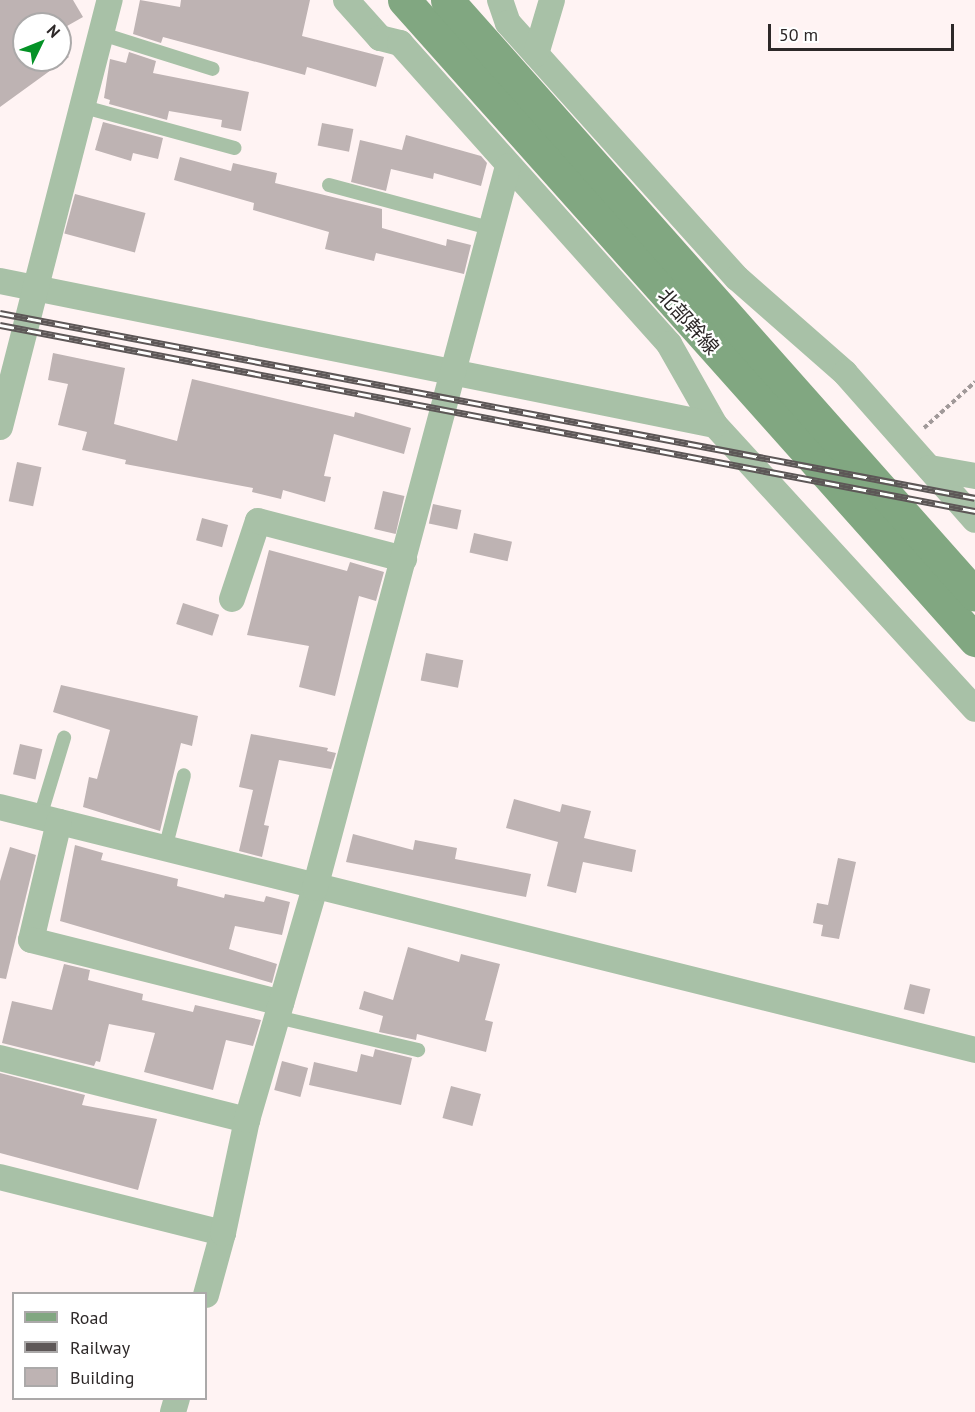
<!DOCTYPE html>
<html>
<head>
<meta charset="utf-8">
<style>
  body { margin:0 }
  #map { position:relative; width:975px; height:1412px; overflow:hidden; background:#fff3f3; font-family:"PT Sans","Noto Sans JP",sans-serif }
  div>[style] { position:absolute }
  .building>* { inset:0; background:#beb3b3; transform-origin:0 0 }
  .path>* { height:4px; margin-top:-2px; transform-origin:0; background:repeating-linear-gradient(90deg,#a19999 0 4.5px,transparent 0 7.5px) }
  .lane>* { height:14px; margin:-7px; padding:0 7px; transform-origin:7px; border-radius:7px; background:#a8c1a7 }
  .street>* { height:26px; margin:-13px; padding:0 13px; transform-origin:13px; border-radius:13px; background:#a8c1a7 }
  .secondary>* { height:33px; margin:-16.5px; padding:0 16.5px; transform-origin:16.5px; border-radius:16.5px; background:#81a781 }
  .rail>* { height:7px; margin-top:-3.5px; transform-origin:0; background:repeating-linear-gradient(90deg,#fff 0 14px,#5d5757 0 28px); box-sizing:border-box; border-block:2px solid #5d5757 }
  span { translate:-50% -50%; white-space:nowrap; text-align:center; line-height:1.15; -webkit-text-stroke:4.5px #fff; paint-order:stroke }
  .street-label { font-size:20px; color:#2d2828 }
  .legend { position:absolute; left:12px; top:1292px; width:195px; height:108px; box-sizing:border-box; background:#fff; border:2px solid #aba9a9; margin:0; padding:8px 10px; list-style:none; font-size:18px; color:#2d2828 }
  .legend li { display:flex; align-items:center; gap:12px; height:30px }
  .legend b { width:30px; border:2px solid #aba9a9 }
  .north { position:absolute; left:12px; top:12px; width:60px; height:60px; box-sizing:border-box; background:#fff; border:2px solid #aba9a9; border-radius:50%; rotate:47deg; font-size:16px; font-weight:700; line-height:24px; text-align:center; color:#2d2828 }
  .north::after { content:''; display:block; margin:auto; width:21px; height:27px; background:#049226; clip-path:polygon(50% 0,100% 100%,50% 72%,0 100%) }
  .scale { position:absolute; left:768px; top:24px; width:186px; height:27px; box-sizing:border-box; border:3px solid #2d2828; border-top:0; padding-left:8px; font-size:18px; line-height:21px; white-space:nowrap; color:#2d2828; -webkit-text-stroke:4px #fff; paint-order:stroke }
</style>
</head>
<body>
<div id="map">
  <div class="building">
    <div style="clip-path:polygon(0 0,73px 0,83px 17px,60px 30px,60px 24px,24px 24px,24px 60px,60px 60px,60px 46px,69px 57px,0 107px)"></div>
    <div style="clip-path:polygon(140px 0,180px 7px,181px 0,310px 0,302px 36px,384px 57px,376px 87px,307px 67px,305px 75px,163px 37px,161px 43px,133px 34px)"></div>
    <div style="clip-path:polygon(129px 52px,156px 61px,153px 73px,249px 92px,241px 131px,221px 127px,222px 120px,169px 111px,167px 120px,109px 104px,110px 100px,104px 98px,110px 59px,126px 63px)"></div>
    <div style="clip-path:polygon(103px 122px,163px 138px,158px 159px,133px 153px,131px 161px,95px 150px)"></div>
    <div style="left:322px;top:123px;width:32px;height:23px;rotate:11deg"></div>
    <div style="clip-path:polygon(406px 135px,481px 156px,487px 163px,481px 186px,434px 173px,433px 179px,391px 169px,386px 191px,351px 182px,360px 140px,402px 150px)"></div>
    <div style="clip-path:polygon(180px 157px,231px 171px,233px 163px,277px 173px,275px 183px,382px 209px,382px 228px,446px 246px,447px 239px,471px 245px,464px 274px,376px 253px,374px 261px,325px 249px,329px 232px,253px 210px,254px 203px,174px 180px)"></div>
    <div style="left:75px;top:194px;width:73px;height:41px;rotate:15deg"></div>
    <div style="clip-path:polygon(53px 353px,125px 368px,114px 424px,177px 441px,192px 379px,354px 417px,355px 412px,411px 428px,404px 454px,334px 434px,324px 476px,331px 477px,325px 502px,283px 490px,281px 499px,252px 492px,253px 488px,125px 464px,126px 460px,82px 450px,87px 432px,58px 425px,68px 384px,48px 380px)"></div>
    <div style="left:17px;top:462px;width:25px;height:40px;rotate:12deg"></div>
    <div style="left:383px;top:491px;width:22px;height:39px;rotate:13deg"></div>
    <div style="left:433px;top:504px;width:29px;height:20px;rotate:12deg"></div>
    <div style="left:202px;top:518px;width:27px;height:23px;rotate:15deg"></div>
    <div style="left:474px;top:533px;width:39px;height:20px;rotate:13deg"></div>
    <div style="clip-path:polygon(269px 550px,347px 571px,350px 562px,384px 572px,376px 601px,359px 596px,335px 696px,299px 687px,309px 646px,247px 635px)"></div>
    <div style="left:183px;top:603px;width:38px;height:22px;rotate:18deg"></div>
    <div style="left:426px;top:653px;width:38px;height:28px;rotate:11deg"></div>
    <div style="clip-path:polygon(61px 685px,198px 716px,192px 746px,181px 743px,160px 831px,83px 807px,89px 777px,97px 779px,110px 730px,53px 712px)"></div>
    <div style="clip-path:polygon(251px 734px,328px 748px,327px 751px,336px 753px,331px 769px,279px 760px,264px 825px,269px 826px,262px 857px,239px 851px,253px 790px,239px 787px)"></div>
    <div style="left:20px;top:744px;width:23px;height:31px;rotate:13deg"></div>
    <div style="clip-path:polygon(514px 799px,560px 812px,562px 804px,591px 811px,584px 838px,636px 850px,632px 872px,583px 862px,576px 893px,547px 886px,558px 842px,506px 828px)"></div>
    <div style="clip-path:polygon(353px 834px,413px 850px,415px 840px,457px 848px,455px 859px,531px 874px,526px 897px,346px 862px)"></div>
    <div style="clip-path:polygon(75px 845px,103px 853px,101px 860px,178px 879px,177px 886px,224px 898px,225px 894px,264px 902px,266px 896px,290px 902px,282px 935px,235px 926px,229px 949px,277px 964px,272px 983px,60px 921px)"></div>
    <div style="clip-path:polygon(10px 847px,36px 855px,6px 979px,0 978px,0 881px)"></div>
    <div style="clip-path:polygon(838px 858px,856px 862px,839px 939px,821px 936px,823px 925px,813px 923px,817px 903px,828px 905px)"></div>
    <div style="clip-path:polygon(408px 947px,459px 962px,461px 954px,500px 964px,485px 1020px,493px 1022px,486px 1052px,417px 1034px,416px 1040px,379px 1032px,383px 1016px,359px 1009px,364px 991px,393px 1000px)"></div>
    <div style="clip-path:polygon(64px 964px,90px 970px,88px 980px,143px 994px,142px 1000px,193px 1012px,195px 1005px,261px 1020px,253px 1046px,226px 1040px,213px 1090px,144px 1072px,155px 1033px,109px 1024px,100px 1062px,96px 1061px,94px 1066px,2px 1043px,12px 1001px,52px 1010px)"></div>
    <div style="left:910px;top:984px;width:21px;height:26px;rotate:14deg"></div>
    <div style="clip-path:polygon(375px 1049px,412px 1058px,401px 1105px,309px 1085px,314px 1062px,357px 1072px,361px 1054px,373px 1057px)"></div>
    <div style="left:282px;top:1061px;width:27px;height:30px;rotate:15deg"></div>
    <div style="clip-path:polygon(0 1073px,85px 1095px,82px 1105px,157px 1119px,138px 1190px,0 1153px)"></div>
    <div style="left:451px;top:1086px;width:31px;height:33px;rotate:15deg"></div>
  </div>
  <div class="path">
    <div style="left:924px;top:428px;width:69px;rotate:-42deg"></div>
  </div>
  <div class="lane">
    <div style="left:102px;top:34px;width:116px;rotate:17.5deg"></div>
    <div style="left:84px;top:107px;width:156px;rotate:15.2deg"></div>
    <div style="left:329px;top:185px;width:166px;rotate:15deg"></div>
    <div style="left:40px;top:817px;width:83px;rotate:-73.1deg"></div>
    <div style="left:165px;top:849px;width:76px;rotate:-75.6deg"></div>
    <div style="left:277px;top:1017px;width:145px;rotate:13.2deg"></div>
  </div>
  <div class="street">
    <div style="left:346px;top:0;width:51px;rotate:48.2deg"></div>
    <div style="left:380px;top:38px;width:21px;rotate:14deg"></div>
    <div style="left:400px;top:43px;width:404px;rotate:48.2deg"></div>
    <div style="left:669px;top:344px;width:93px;rotate:60.4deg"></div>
    <div style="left:715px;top:425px;width:385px;rotate:47.5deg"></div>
    <div style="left:500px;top:0;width:24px;rotate:71deg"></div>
    <div style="left:508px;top:23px;width:343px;rotate:48.1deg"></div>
    <div style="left:737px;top:278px;width:144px;rotate:41.3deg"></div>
    <div style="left:845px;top:373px;width:196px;rotate:48.5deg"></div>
    <div style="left:536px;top:54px;width:56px;rotate:-73.5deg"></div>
    <div style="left:0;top:281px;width:729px;rotate:11.39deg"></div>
    <div style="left:0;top:427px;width:441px;rotate:-75.6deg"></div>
    <div style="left:930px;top:468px;width:46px;rotate:10.1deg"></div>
    <div style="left:232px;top:599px;width:82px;rotate:-71.6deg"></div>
    <div style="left:258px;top:521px;width:151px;rotate:14.6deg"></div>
    <div style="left:0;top:807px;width:1005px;rotate:13.99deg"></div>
    <div style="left:59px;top:822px;width:121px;rotate:103.3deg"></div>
    <div style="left:31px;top:940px;width:258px;rotate:14.1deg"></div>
    <div style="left:0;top:1058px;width:255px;rotate:14.1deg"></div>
    <div style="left:0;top:1177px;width:230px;rotate:14.1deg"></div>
    <div style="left:206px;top:1295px;width:64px;rotate:-74.7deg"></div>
    <div style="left:223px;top:1233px;width:116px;rotate:-78deg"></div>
    <div style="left:247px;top:1120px;width:242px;rotate:-73.7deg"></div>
    <div style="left:315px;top:888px;width:747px;rotate:-75.03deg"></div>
    <div style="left:173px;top:1412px;width:15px;rotate:-74deg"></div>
  </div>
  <div class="secondary">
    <div style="left:404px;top:0;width:858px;rotate:48.26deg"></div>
    <div style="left:447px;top:0;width:795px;rotate:48.41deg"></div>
  </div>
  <div class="rail">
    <div style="left:0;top:313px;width:992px;rotate:10.74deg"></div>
    <div style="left:0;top:325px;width:993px;rotate:10.8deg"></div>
  </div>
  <div class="street-label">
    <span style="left:688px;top:322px;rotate:48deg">北部幹線</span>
  </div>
  <ul class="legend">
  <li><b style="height:8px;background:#81a781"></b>Road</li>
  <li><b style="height:8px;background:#5d5757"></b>Railway</li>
  <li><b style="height:16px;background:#beb3b3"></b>Building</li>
  </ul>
  <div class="north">N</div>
  <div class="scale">50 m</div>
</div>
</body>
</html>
